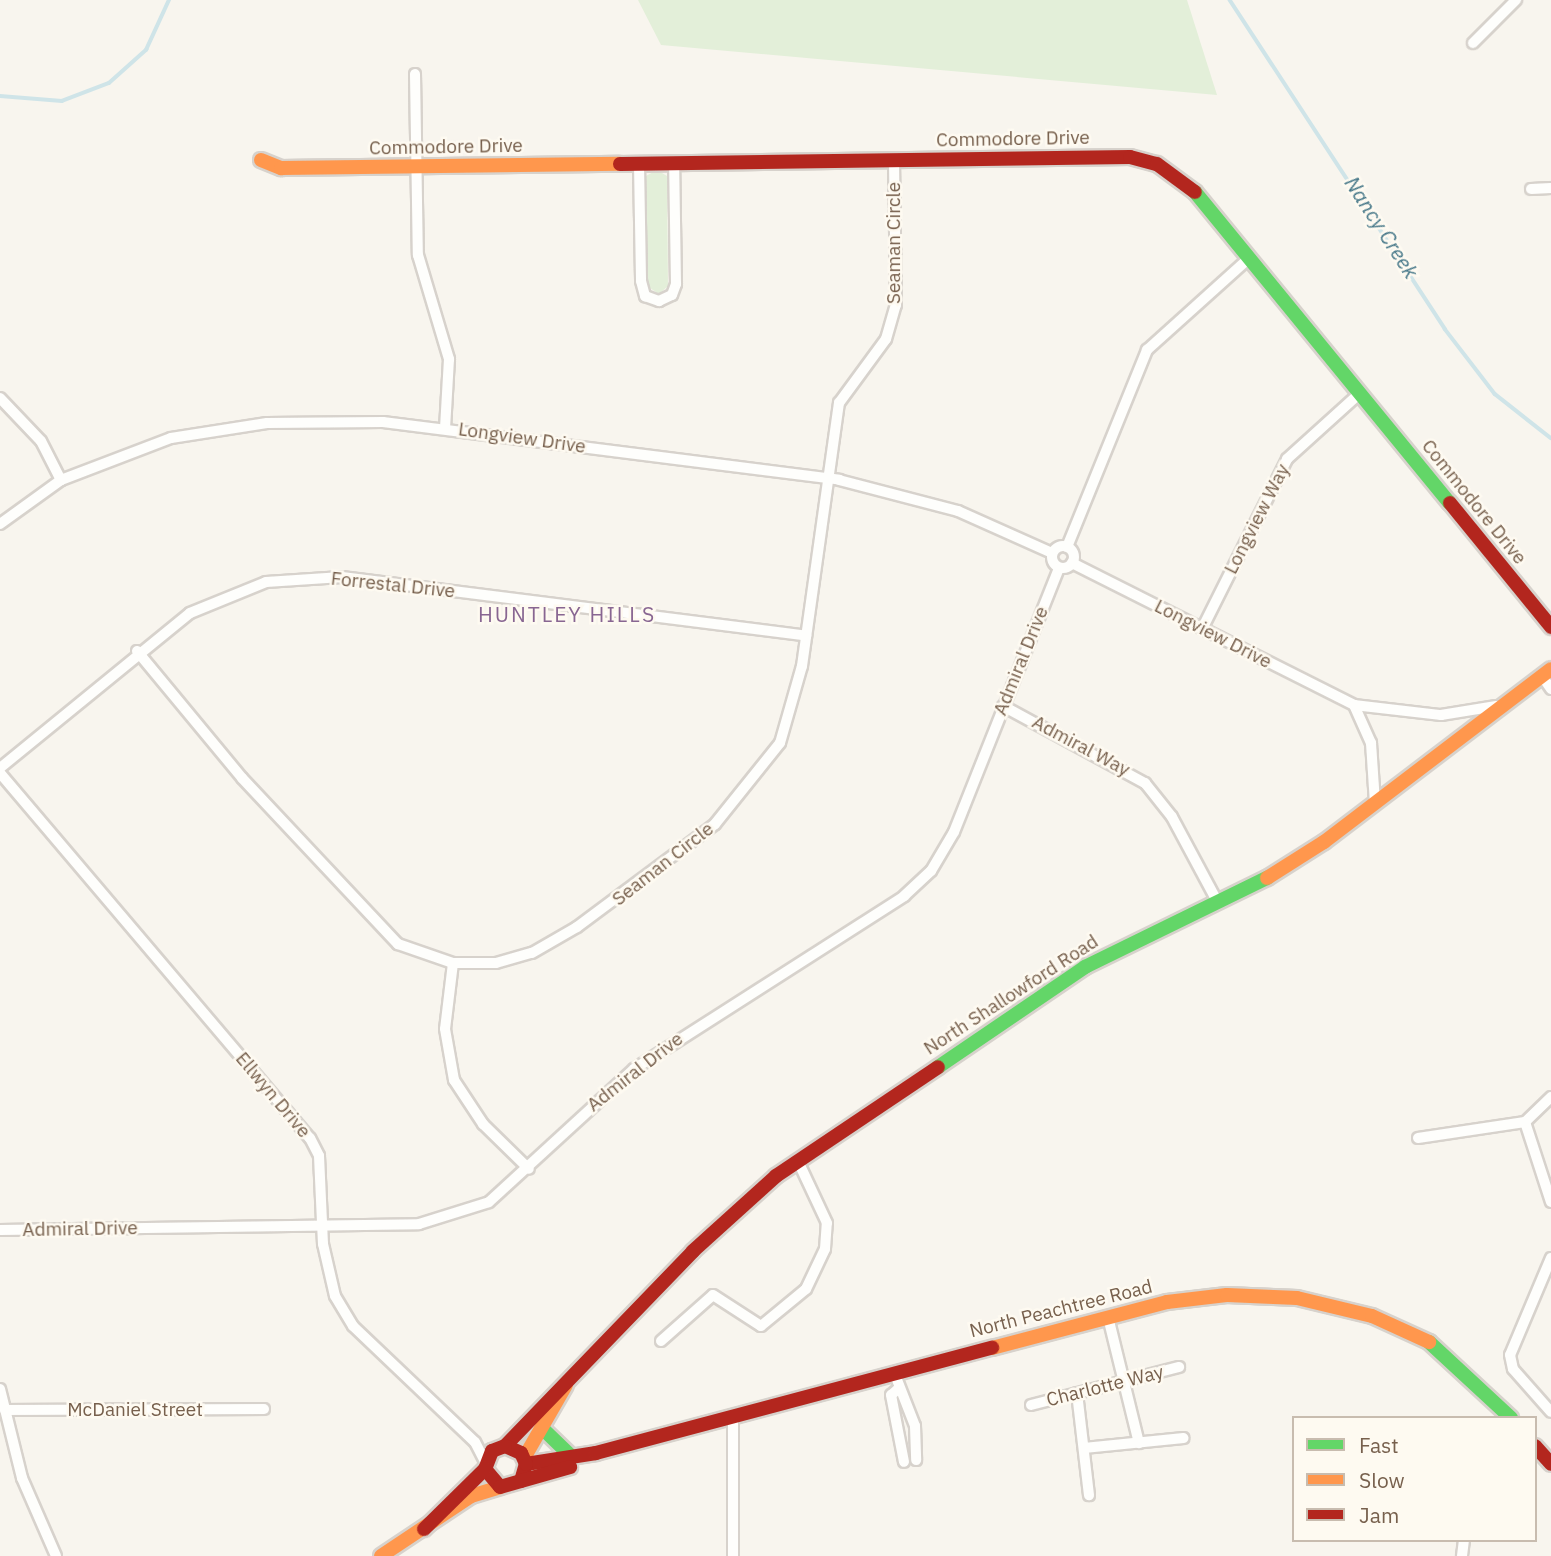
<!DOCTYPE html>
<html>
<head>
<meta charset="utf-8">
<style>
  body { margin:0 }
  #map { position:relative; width:1551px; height:1556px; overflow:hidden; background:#f8f5ee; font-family:"IBM Plex Sans",sans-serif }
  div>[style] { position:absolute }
  .green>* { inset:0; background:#e3efd9 }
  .stream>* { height:3.5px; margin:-1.75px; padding:0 1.75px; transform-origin:1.75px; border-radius:1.75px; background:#cfe4e8 }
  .roads { filter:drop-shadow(2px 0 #d7d2cc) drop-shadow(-2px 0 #d7d2cc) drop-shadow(0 2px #d7d2cc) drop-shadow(0 -2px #d7d2cc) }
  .street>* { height:10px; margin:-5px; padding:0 5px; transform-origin:5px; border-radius:5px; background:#fefefc }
  .street>.ring { margin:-5px; padding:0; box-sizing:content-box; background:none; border:10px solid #fefefc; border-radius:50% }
  .fast>* { height:14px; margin:-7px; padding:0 7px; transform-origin:7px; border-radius:7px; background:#63d668 }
  .slow>* { height:14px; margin:-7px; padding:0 7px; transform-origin:7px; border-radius:7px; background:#ff974d }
  .jam>* { height:14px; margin:-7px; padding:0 7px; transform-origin:7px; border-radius:7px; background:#b3261e }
  span { translate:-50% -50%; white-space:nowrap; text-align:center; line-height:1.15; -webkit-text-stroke:5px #fefaf1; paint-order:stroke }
  .street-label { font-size:19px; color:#77604d }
  .water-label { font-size:21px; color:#477889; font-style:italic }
  .neighbourhood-label { font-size:21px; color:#886692; letter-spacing:2px }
  .legend { position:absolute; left:1292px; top:1416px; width:245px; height:126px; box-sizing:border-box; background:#fefaf1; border:2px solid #c8bcaf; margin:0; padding:9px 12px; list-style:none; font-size:21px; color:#77604d }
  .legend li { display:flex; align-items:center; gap:14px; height:35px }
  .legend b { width:35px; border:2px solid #c8bcaf }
</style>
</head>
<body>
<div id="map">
  <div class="green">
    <div style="clip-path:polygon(638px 0,1187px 0,1217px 95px,661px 45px)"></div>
    <div style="clip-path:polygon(657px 170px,667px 176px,668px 286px,659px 294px,647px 286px,646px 176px)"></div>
  </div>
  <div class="stream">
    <div style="left:1230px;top:0;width:393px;rotate:56.8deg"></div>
    <div style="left:1445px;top:329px;width:82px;rotate:52.4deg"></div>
    <div style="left:1495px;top:394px;width:71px;rotate:38.2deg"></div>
    <div style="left:0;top:96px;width:62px;rotate:4.6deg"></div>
    <div style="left:62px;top:101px;width:50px;rotate:-21deg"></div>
    <div style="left:109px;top:83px;width:50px;rotate:-41.7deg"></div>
    <div style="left:146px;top:50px;width:55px;rotate:-65.3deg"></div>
  </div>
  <div class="roads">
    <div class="street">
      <div style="left:1473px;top:43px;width:61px;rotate:-45deg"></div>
      <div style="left:415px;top:74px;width:181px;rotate:89.1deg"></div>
      <div style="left:418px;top:255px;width:109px;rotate:73.4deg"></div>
      <div style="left:449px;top:359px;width:69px;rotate:93.3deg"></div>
      <div style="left:639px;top:164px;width:117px;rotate:89deg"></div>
      <div style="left:641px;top:281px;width:16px;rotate:75deg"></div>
      <div style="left:645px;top:296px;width:15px;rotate:20deg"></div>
      <div style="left:659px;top:301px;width:14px;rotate:-25deg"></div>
      <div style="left:672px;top:295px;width:12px;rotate:-70deg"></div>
      <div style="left:676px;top:284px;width:121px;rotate:-90.9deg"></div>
      <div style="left:1531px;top:189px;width:20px;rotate:-3deg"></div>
      <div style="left:0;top:398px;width:59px;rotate:46.4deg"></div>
      <div style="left:41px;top:441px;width:44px;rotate:62.9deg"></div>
      <div style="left:0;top:524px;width:75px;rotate:-35.8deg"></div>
      <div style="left:61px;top:480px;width:118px;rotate:-20.9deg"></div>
      <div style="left:171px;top:438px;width:97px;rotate:-8.9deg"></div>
      <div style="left:267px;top:423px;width:116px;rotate:-0.5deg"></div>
      <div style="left:383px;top:422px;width:460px;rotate:7.2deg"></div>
      <div style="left:839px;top:480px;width:123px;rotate:14.6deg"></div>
      <div style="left:958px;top:511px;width:103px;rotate:24.1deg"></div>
      <div class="ring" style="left:1052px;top:546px;width:12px;height:12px"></div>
      <div style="left:1067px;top:547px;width:213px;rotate:-67.9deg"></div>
      <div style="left:1147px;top:350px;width:137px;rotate:-42deg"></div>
      <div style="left:1072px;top:563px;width:316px;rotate:26.7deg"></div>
      <div style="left:1354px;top:705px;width:88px;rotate:6.6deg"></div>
      <div style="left:1441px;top:715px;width:56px;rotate:-9.3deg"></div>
      <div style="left:1202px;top:629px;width:190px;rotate:-63.4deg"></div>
      <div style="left:1287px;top:459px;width:98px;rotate:-42.1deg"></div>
      <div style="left:137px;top:651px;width:165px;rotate:50.4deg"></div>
      <div style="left:242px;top:778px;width:228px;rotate:46.8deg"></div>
      <div style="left:398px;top:944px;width:58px;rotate:19.1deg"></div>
      <div style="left:453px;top:963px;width:43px"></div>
      <div style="left:496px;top:963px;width:37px;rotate:-16deg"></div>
      <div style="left:532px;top:953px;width:52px;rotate:-30deg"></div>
      <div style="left:577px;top:927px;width:172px;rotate:-36.7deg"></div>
      <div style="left:715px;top:824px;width:104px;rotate:-51.3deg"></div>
      <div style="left:780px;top:743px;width:80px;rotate:-74.1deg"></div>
      <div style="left:802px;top:666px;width:266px;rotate:-82deg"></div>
      <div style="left:839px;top:403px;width:79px;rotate:-53.7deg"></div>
      <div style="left:886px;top:339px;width:35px;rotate:-74deg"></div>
      <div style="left:896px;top:305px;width:144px;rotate:-90.8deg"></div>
      <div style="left:1542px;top:676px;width:16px;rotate:55deg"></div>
      <div style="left:1354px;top:705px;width:42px;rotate:65.9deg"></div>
      <div style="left:1371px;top:743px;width:61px;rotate:86.2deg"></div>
      <div style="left:1003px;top:706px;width:162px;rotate:28.5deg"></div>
      <div style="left:1145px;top:783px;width:43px;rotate:51.5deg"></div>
      <div style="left:1172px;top:817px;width:95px;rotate:61.8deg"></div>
      <div style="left:0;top:768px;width:245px;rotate:-39.2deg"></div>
      <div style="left:190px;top:613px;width:82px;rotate:-22.2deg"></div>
      <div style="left:266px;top:582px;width:76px;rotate:-3.8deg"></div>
      <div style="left:342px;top:577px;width:468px;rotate:7.2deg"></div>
      <div style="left:0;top:773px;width:479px;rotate:49.7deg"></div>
      <div style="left:310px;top:1138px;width:20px;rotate:63deg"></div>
      <div style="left:319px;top:1156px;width:88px;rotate:87.4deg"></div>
      <div style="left:323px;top:1244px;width:53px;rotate:77deg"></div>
      <div style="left:335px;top:1296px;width:35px;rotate:59deg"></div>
      <div style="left:353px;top:1326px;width:168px;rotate:43.6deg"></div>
      <div style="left:475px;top:1442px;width:22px;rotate:63deg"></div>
      <div style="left:453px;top:963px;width:66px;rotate:96.9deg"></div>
      <div style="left:445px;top:1029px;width:52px;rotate:80deg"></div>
      <div style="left:454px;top:1080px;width:53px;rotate:56.6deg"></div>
      <div style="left:483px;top:1124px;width:64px;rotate:44.4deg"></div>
      <div style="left:1551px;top:1097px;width:36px;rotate:136deg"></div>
      <div style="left:1525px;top:1122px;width:84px;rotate:72deg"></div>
      <div style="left:1418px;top:1138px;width:108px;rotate:-8.5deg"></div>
      <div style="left:0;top:1230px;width:419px;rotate:-0.8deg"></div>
      <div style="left:419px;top:1224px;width:73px;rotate:-17.4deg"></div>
      <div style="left:489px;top:1202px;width:197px;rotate:-42.5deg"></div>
      <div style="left:634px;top:1069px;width:321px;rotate:-32.6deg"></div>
      <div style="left:904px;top:896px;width:37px;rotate:-43deg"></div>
      <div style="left:931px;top:871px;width:45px;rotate:-59.5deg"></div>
      <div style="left:954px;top:832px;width:284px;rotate:-68.3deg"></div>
      <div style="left:1551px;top:1258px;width:105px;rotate:112.9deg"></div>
      <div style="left:1510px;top:1355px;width:14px;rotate:78deg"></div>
      <div style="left:1513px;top:1369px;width:57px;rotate:48.5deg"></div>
      <div style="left:1108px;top:1317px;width:130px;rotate:76.2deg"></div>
      <div style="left:661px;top:1341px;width:69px;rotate:-41.5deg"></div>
      <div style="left:713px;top:1295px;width:57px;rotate:32.9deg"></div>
      <div style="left:761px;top:1326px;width:58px;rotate:-39.4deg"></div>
      <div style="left:806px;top:1289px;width:44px;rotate:-64.6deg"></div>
      <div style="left:825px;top:1249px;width:26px;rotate:-86deg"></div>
      <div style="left:827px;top:1223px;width:68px;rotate:-115.1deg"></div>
      <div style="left:894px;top:1372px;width:58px;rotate:68.7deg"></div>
      <div style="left:915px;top:1426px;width:34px;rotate:88deg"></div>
      <div style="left:0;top:1389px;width:92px;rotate:76.1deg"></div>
      <div style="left:22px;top:1478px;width:85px;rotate:66.4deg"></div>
      <div style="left:898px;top:1389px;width:9px;rotate:139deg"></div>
      <div style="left:891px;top:1395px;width:68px;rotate:79deg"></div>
      <div style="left:1077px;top:1393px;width:103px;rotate:83.3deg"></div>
      <div style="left:1031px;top:1405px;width:153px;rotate:-14.4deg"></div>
      <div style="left:5px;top:1410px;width:259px;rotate:-0.2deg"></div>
      <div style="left:1084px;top:1448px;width:100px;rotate:-5.7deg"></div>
      <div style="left:733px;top:1556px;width:140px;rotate:-90deg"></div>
      <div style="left:1462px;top:1556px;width:16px;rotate:-83deg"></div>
    </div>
    <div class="fast">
      <div style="left:1195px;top:192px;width:402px;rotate:50.7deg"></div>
      <div style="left:938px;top:1067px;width:178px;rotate:-34.2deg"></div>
      <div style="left:1085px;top:967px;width:203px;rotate:-26.1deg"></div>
      <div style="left:1429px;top:1342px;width:112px;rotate:42.8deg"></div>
      <div style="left:543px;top:1429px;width:39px;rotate:44deg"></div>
    </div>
    <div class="slow">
      <div style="left:261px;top:160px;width:22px;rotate:22deg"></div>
      <div style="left:281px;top:168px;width:339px;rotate:-0.7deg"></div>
      <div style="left:1267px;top:878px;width:67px;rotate:-32.3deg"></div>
      <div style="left:1324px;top:842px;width:285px;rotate:-37.3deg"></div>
      <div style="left:992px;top:1348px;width:181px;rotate:-14.7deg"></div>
      <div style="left:1167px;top:1302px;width:60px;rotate:-6.7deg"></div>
      <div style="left:1227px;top:1295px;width:70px;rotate:2.5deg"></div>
      <div style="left:1297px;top:1298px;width:77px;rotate:13.5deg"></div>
      <div style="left:1372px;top:1316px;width:63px;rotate:24.5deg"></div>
      <div style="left:524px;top:1458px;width:84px;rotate:-60.1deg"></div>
      <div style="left:381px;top:1556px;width:108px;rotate:-33.7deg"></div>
      <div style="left:471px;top:1496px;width:30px;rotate:-17deg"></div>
    </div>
    <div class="jam">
      <div style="left:620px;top:164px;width:510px;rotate:-0.79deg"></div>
      <div style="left:1130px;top:157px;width:28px;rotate:15deg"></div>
      <div style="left:1157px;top:164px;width:47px;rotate:36.4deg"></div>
      <div style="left:1450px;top:503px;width:160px;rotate:50.8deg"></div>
      <div style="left:505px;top:1446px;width:271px;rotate:-46deg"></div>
      <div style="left:693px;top:1251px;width:112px;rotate:-42.1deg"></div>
      <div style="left:776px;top:1176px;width:195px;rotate:-33.9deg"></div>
      <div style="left:1535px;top:1446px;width:24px;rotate:48deg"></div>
      <div style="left:526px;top:1464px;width:71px;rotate:-8.9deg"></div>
      <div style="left:596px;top:1453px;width:410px;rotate:-14.9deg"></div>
      <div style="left:521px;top:1481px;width:18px;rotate:-74deg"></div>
      <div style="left:526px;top:1464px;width:12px;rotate:-114deg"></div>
      <div style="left:521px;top:1453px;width:17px;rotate:-156deg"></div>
      <div style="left:505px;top:1446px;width:14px;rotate:159deg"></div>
      <div style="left:492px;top:1451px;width:19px;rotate:111deg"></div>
      <div style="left:485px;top:1469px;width:23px;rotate:50deg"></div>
      <div style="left:500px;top:1487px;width:73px;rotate:-15.9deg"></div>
      <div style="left:424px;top:1529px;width:86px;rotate:-44.5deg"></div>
    </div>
  </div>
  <div class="street-label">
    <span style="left:1013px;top:139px;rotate:-1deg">Commodore Drive</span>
    <span style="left:446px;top:147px;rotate:-1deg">Commodore Drive</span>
    <span style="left:894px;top:243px;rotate:-90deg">Seaman Circle</span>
    <span style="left:522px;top:438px;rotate:8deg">Longview Drive</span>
    <span style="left:1474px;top:502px;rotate:51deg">Commodore Drive</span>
    <span style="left:1257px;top:519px;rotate:-63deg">Longview Way</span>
    <span style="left:393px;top:585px;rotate:6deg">Forrestal Drive</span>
    <span style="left:1213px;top:634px;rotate:27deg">Longview Drive</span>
    <span style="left:1021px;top:661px;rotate:-68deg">Admiral Drive</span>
    <span style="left:1081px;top:746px;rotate:28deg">Admiral Way</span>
    <span style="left:663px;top:864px;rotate:-38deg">Seaman Circle</span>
    <span style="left:1011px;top:995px;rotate:-33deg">North Shallowford Road</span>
    <span style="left:635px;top:1072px;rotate:-38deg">Admiral Drive</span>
    <span style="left:273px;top:1095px;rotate:50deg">Ellwyn Drive</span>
    <span style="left:80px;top:1229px;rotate:-1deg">Admiral Drive</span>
    <span style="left:1061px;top:1309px;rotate:-14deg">North Peachtree Road</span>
    <span style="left:1105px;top:1386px;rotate:-14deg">Charlotte Way</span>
    <span style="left:135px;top:1410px">McDaniel Street</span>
  </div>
  <div class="water-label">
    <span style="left:1382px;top:227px;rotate:57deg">Nancy Creek</span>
  </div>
  <div class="neighbourhood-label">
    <span style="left:567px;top:614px">HUNTLEY HILLS</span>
  </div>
  <ul class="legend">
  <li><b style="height:9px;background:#63d668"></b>Fast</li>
  <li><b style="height:9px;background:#ff974d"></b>Slow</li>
  <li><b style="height:9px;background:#b3261e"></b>Jam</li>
  </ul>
</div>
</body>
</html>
